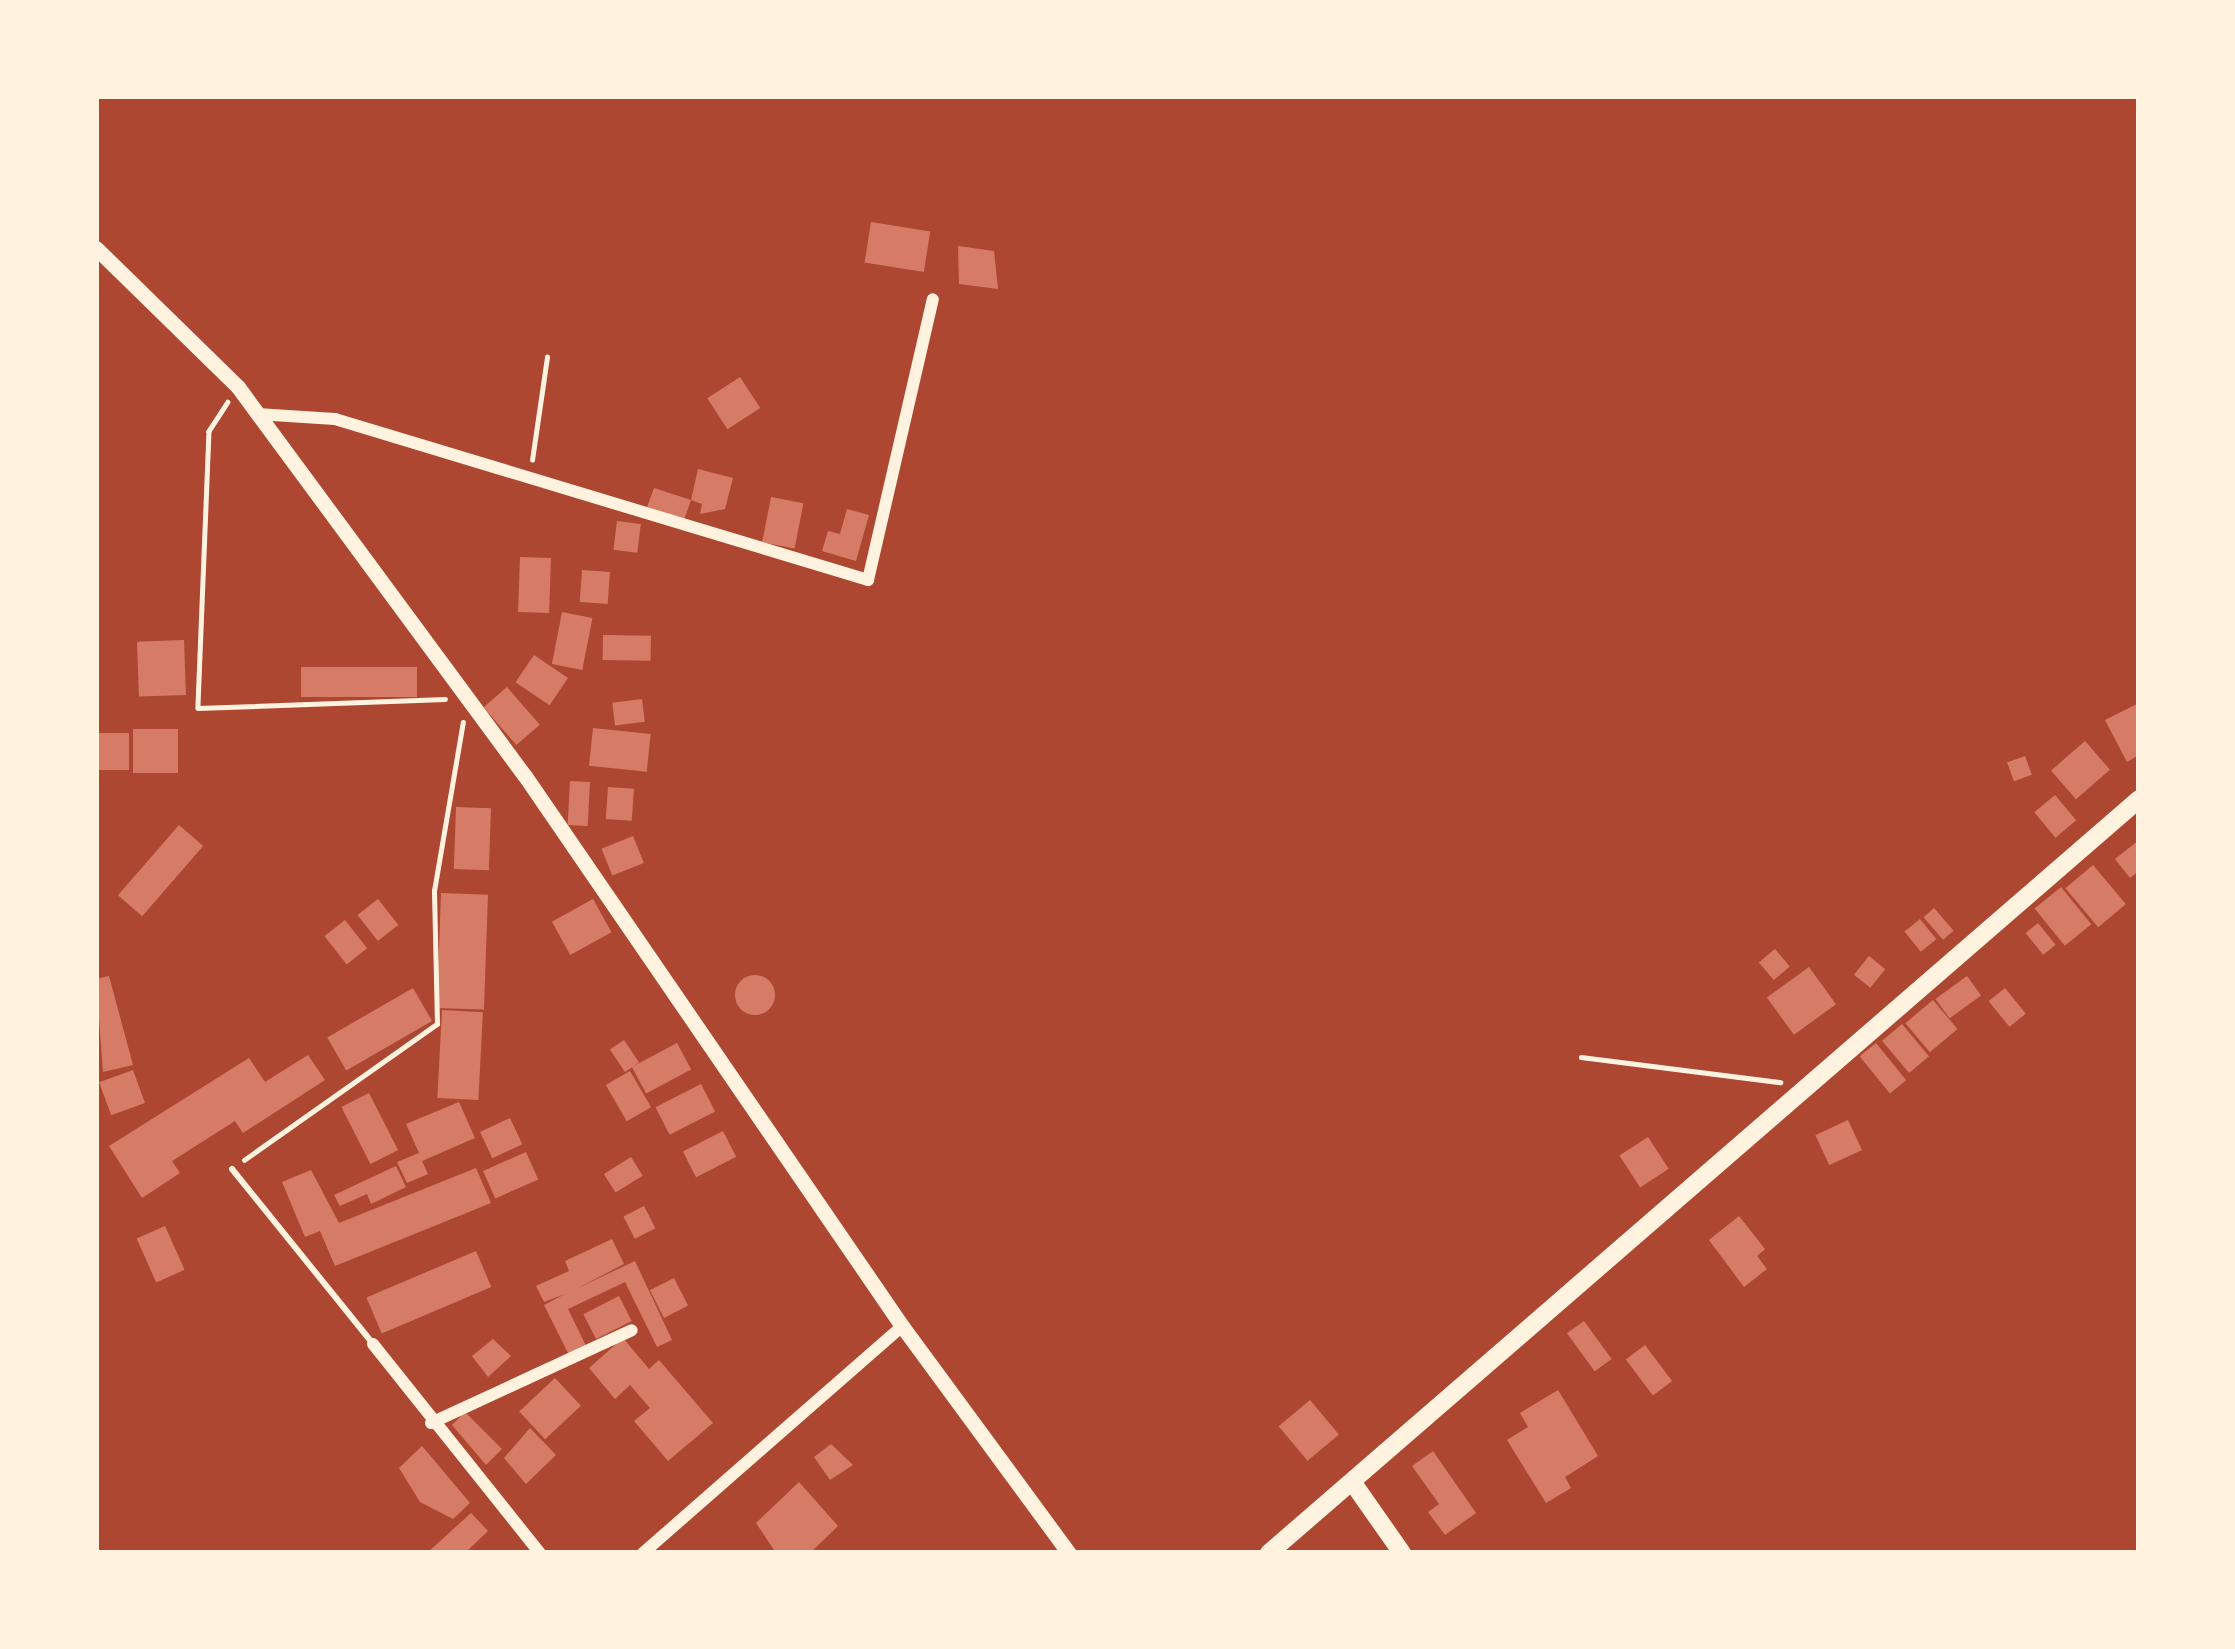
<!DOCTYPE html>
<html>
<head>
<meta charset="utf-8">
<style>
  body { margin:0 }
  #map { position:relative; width:2235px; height:1649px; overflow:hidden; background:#c8553d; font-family:"IBM Plex Sans",sans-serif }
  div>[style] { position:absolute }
  .green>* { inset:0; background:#ae4732; transform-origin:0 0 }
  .building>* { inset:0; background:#d67c66; transform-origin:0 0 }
  .round { border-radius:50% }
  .path>* { height:4.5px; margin:-2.25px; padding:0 2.25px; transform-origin:2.25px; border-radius:2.25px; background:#fff3e0 }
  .service>* { height:6px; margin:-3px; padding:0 3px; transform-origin:3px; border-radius:3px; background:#fff3e0 }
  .minor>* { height:12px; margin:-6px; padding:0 6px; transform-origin:6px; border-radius:6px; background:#fff3e0 }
  .tertiary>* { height:15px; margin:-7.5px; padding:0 7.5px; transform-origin:7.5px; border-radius:7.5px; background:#fff3e0 }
  .secondary>* { height:18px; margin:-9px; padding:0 9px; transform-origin:9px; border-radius:9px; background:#fff3e0 }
  .primary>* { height:18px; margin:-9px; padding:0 9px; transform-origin:9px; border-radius:9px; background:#fff3e0 }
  span { translate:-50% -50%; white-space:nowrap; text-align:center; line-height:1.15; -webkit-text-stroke:10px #fff3e0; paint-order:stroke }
  .frame { position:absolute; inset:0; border:99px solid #fff3e0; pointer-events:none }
</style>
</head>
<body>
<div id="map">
  <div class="green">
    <div style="left:96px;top:96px;width:2043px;height:1457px"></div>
  </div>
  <div class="building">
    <div style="left:871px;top:222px;width:60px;height:41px;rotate:9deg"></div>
    <div style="clip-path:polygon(958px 246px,994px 251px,998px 289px,959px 284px)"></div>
    <div style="left:740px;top:377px;width:37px;height:39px;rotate:57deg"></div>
    <div style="clip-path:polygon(698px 469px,733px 478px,725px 509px,700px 514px,702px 504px,691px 500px,684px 520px,647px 507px,654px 488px,691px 500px)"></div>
    <div style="left:771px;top:497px;width:33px;height:46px;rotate:11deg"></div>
    <div style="clip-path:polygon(847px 509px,869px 515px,856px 561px,822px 551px,828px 531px,840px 534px)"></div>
    <div style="left:617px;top:521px;width:24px;height:29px;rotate:7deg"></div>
    <div style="left:520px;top:557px;width:31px;height:55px;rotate:2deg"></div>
    <div style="left:582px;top:570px;width:28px;height:32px;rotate:4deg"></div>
    <div style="left:562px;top:612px;width:31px;height:53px;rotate:11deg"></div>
    <div style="left:603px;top:635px;width:48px;height:25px;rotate:1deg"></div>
    <div style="left:184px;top:640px;width:55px;height:47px;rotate:88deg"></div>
    <div style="left:534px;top:655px;width:41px;height:33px;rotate:34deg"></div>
    <div style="left:417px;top:667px;width:30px;height:116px;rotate:90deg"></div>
    <div style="left:507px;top:687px;width:50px;height:31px;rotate:49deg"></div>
    <div style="left:642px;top:699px;width:23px;height:30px;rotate:83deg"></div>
    <div style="clip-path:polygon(2139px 703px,2139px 755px,2127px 762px,2105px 720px)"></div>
    <div style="left:593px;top:728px;width:58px;height:38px;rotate:6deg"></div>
    <div style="left:178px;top:729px;width:44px;height:45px;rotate:90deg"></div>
    <div style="left:96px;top:733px;width:33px;height:37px"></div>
    <div style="left:2085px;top:741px;width:38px;height:45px;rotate:49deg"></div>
    <div style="left:2025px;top:756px;width:20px;height:19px;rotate:70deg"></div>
    <div style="left:570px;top:781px;width:20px;height:44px;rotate:3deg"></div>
    <div style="left:608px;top:787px;width:26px;height:32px;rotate:4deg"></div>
    <div style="left:2055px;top:795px;width:33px;height:27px;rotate:50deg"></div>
    <div style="left:456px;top:807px;width:35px;height:62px;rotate:2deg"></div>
    <div style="left:179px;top:825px;width:32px;height:93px;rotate:41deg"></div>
    <div style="left:633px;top:836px;width:29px;height:34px;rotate:68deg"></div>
    <div style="clip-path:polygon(2139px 840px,2139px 871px,2130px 878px,2115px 859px)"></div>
    <div style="left:2093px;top:865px;width:51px;height:36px;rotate:50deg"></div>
    <div style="left:2061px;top:887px;width:48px;height:34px;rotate:51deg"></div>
    <div style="left:441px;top:893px;width:47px;height:115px;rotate:2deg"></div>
    <div style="left:378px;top:899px;width:33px;height:26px;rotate:52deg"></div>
    <div style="left:593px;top:899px;width:38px;height:47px;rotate:61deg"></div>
    <div style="left:1934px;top:908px;width:30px;height:14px;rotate:49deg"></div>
    <div style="left:1920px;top:919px;width:26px;height:20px;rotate:51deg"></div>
    <div style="left:345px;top:920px;width:36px;height:26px;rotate:52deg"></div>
    <div style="left:2038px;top:923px;width:28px;height:16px;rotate:51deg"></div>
    <div style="left:1775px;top:949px;width:23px;height:21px;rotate:50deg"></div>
    <div style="left:1869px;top:956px;width:21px;height:24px;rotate:39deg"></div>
    <div style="left:1809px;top:967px;width:46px;height:52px;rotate:54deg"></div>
    <div class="round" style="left:735px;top:975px;width:40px;height:40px"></div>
    <div style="clip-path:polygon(109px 976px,133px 1065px,103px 1072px,96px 979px)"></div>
    <div style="left:1967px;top:976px;width:24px;height:39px;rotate:54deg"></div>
    <div style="left:413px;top:988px;width:38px;height:99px;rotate:60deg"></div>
    <div style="left:2005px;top:988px;width:33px;height:21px;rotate:51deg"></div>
    <div style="left:1933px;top:1000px;width:38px;height:36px;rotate:50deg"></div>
    <div style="left:442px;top:1010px;width:41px;height:88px;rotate:3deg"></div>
    <div style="left:1902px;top:1024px;width:42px;height:26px;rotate:50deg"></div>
    <div style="left:624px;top:1040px;width:27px;height:17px;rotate:56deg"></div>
    <div style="left:677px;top:1043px;width:30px;height:51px;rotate:62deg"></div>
    <div style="left:1876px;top:1043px;width:48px;height:21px;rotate:51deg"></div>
    <div style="clip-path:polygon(308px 1055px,325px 1080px,243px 1133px,235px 1121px,172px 1161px,180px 1173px,142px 1198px,109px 1146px,249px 1058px,265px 1082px)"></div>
    <div style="left:133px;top:1070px;width:35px;height:36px;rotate:70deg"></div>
    <div style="left:630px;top:1071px;width:42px;height:28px;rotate:60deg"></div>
    <div style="left:701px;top:1084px;width:31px;height:51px;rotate:63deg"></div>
    <div style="left:369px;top:1093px;width:64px;height:31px;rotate:63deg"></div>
    <div style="clip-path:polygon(459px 1102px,475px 1138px,422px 1161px,428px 1174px,407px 1183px,397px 1162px,419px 1153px,406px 1124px)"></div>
    <div style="left:510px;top:1118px;width:29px;height:33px;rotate:65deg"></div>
    <div style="left:1848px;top:1120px;width:33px;height:36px;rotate:65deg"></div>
    <div style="left:723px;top:1131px;width:29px;height:45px;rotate:63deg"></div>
    <div style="left:1648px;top:1137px;width:38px;height:34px;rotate:57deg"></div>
    <div style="left:526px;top:1152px;width:30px;height:47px;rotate:66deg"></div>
    <div style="left:631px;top:1157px;width:22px;height:32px;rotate:58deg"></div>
    <div style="clip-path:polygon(396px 1166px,406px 1187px,371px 1204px,367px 1194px,340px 1206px,334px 1195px)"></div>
    <div style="clip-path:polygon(476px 1168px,491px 1203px,335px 1266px,320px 1231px,305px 1237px,282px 1182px,311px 1170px,339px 1223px)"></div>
    <div style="left:644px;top:1206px;width:25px;height:23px;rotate:63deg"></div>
    <div style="clip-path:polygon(1739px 1216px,1765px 1249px,1757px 1256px,1767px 1269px,1744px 1287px,1709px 1240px)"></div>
    <div style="left:165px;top:1226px;width:48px;height:31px;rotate:66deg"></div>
    <div style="clip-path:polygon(612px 1239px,624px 1264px,576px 1289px,635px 1261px,672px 1340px,657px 1347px,625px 1282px,568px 1309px,587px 1348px,570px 1357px,544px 1305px,565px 1294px,544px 1302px,536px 1286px,569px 1271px,565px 1261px)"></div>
    <div style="left:476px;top:1251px;width:39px;height:119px;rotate:67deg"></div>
    <div style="left:674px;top:1278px;width:31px;height:27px;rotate:63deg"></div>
    <div style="left:619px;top:1296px;width:28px;height:40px;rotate:63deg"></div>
    <div style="left:1584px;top:1321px;width:47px;height:21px;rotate:54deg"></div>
    <div style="clip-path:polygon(623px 1338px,649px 1369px,659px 1360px,713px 1423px,668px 1461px,634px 1421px,650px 1408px,630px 1385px,615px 1399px,589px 1368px)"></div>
    <div style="clip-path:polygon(493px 1339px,511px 1356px,488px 1377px,472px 1356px)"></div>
    <div style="left:1645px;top:1345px;width:45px;height:24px;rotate:53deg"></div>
    <div style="left:555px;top:1378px;width:38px;height:49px;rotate:47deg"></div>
    <div style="clip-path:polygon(1558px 1390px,1598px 1456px,1565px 1477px,1571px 1488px,1546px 1503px,1507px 1440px,1528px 1427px,1520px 1413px)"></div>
    <div style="left:1310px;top:1400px;width:45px;height:41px;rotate:50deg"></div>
    <div style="clip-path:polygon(465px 1412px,502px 1449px,486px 1465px,452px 1425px)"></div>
    <div style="clip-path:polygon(530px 1428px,556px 1455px,526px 1484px,504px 1458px)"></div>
    <div style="clip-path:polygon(831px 1444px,853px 1465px,830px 1480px,814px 1457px)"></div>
    <div style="clip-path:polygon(422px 1446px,470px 1503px,453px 1519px,420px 1502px,399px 1468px)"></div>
    <div style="clip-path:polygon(1433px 1451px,1476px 1513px,1445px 1535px,1428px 1512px,1439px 1504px,1412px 1466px)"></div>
    <div style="clip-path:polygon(799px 1482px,838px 1526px,810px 1553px,776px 1553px,756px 1523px)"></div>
    <div style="clip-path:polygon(471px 1513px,488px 1531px,465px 1553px,427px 1553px)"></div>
  </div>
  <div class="path">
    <div style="left:228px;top:402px;width:35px;rotate:123deg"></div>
    <div style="left:209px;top:431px;width:277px;rotate:92.3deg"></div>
    <div style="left:198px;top:708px;width:247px;rotate:-2.1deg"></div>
    <div style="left:532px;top:460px;width:104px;rotate:-81.7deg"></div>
    <div style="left:1581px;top:1057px;width:201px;rotate:7.2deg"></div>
    <div style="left:244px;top:1160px;width:236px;rotate:-35.2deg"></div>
    <div style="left:437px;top:1024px;width:133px;rotate:-91.3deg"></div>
    <div style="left:434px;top:891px;width:171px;rotate:-80.3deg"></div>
  </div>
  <div class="service">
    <div style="left:232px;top:1169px;width:221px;rotate:51.1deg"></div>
  </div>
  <div class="minor">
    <div style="left:257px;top:414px;width:78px;rotate:3.7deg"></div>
    <div style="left:335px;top:419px;width:557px;rotate:16.81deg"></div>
    <div style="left:868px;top:580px;width:288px;rotate:-77deg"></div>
    <div style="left:373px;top:1344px;width:268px;rotate:51.4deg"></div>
    <div style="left:431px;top:1423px;width:221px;rotate:-24.8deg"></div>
    <div style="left:643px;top:1553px;width:344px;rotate:-41.2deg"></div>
  </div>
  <div class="tertiary">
    <div style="left:96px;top:248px;width:199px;rotate:44.4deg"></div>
    <div style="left:238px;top:387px;width:483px;rotate:53.6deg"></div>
    <div style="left:525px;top:776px;width:667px;rotate:55.57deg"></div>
    <div style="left:902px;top:1326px;width:282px;rotate:53.7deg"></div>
  </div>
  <div class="secondary">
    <div style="left:1353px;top:1483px;width:85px;rotate:55deg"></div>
  </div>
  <div class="primary">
    <div style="left:1269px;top:1553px;width:1151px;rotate:-40.91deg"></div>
  </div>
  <div class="frame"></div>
</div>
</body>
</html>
